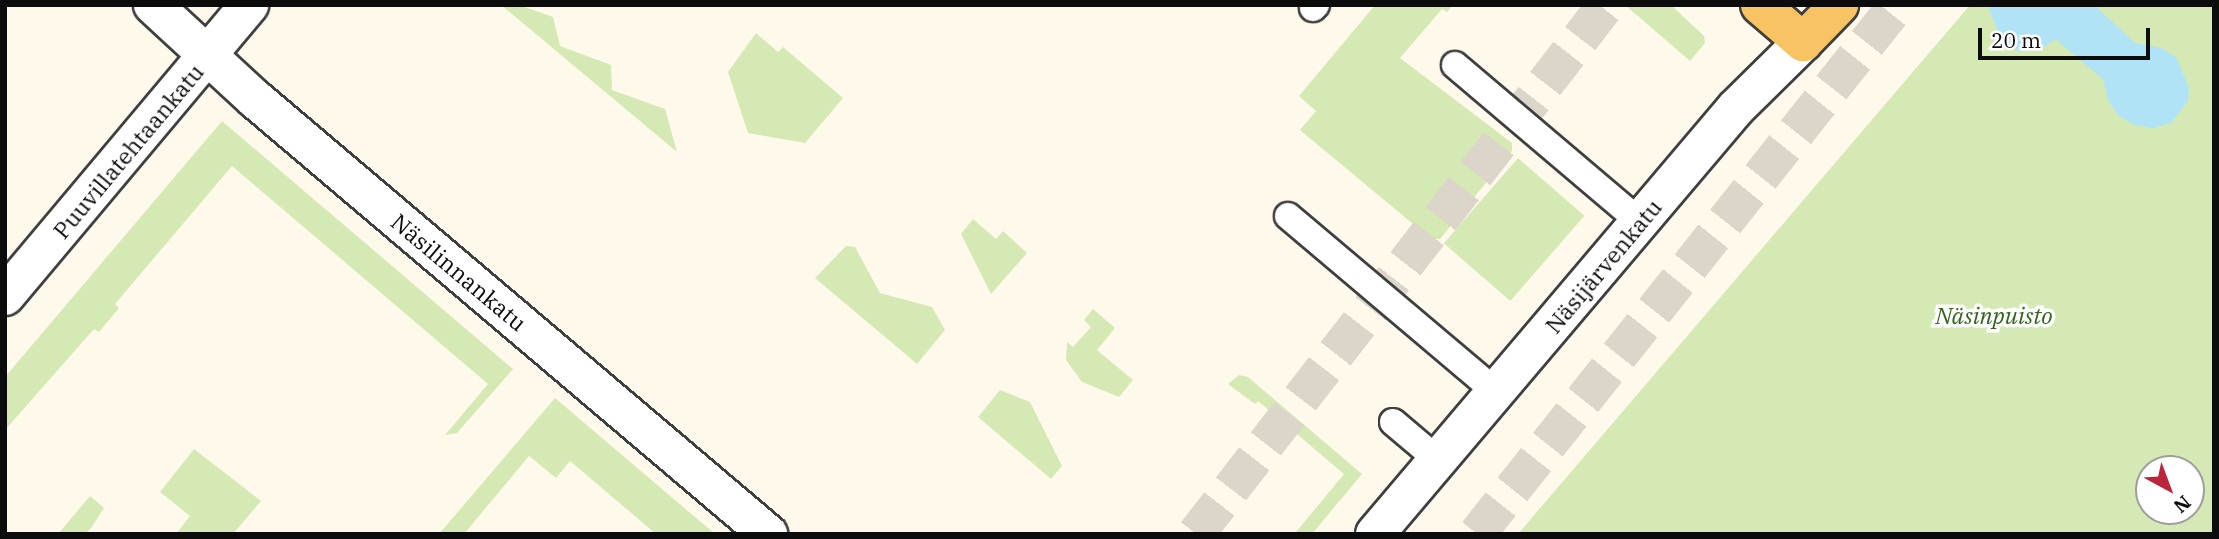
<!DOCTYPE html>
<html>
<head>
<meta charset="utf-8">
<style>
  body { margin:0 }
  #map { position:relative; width:2219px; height:539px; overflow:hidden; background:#fff9eb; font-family:"IBM Plex Serif",serif }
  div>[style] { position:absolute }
  .green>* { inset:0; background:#d5e9b5; transform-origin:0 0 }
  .water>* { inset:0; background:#b0e3f6 }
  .highway-tunnel>* { height:38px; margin-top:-19px; transform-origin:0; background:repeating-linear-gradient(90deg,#dbd5ca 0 38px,transparent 0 57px) }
  .roads { filter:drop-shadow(2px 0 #3f3f3f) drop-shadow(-2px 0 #3f3f3f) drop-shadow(0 2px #3f3f3f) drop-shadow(0 -2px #3f3f3f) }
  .lane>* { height:26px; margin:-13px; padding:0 13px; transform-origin:13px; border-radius:13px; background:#fff }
  .street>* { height:38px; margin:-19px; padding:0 19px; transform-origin:19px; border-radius:19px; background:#fff }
  .primary>* { height:38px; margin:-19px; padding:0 19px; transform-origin:19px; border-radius:19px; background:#f8c362 }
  span { translate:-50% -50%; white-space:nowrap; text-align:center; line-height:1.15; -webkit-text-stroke:7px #fff; paint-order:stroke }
  .street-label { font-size:23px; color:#0c0c0c }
  .park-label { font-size:23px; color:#33631d; font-style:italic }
  .frame { position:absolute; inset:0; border:7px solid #0c0c0c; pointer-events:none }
  .north { position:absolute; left:2135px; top:455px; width:70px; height:70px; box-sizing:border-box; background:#fff; border:2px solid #9e9e9e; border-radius:50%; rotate:139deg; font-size:19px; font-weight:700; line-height:28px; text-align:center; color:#0c0c0c }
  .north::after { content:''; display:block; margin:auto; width:24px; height:32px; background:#bb253c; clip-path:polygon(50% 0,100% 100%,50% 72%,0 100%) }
  .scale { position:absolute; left:1978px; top:28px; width:172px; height:32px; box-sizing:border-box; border:4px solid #0c0c0c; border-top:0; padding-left:9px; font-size:21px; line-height:24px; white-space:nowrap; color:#0c0c0c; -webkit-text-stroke:5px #fff; paint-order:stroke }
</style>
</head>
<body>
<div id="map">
  <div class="green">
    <div style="clip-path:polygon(501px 5px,519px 5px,553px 17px,560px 46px,611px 65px,612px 90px,665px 109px,677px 152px)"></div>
    <div style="clip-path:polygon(1375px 5px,1453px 5px,1447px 12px,1442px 9px,1400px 58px,1512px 143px,1512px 151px,1440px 239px,1431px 239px,1300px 130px,1316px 111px,1299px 96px)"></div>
    <div style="clip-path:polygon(1625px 5px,1671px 5px,1704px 36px,1705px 43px,1690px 61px)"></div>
    <div style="clip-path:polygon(evenodd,1970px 5px,2214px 5px,2214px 534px,1518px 534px,1970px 5px,2149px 469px,2191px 469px,2191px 511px,2149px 511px,2149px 469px)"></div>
    <div style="clip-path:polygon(756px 33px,778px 52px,783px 47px,843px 98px,805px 143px,748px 133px,728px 72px)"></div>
    <div style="clip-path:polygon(222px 121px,513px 369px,457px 433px,445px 435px,488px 384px,232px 166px,115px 304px,119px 308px,99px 332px,94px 329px,5px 430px,5px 377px)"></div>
    <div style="left:1518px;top:158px;width:88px;height:113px;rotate:41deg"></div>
    <div style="clip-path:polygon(973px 219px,996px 239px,1003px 231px,1027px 253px,991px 294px,961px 234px)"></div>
    <div style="clip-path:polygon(846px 246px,855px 247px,880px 293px,932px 307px,945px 330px,917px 364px,815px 278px)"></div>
    <div style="clip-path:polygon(1093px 309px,1115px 328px,1097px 350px,1133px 380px,1119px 397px,1082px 382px,1066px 360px,1067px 342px,1073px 347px,1091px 327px,1084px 320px)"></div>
    <div style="clip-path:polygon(1239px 375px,1248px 377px,1362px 474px,1312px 534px,1296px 532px,1344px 474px,1258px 401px,1255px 404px,1228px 384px)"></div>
    <div style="clip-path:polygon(1000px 390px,1030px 402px,1062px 466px,1051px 479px,978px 417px)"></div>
    <div style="clip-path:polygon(555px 398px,715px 534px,656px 534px,570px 461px,556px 478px,529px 456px,464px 534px,439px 534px)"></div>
    <div style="clip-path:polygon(194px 449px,261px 501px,233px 534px,176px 534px,190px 516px,160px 492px)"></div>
    <div style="clip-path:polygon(90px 496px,104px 508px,91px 528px,85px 534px,58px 534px)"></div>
  </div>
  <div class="water">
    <div style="clip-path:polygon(2094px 5px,2135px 43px,2161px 48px,2176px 57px,2189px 88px,2188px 101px,2171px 123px,2153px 128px,2134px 125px,2118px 115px,2108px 100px,2103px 79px,2055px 39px,2043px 48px,2019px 52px,2003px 44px,1988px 7px)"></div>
  </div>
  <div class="highway-tunnel">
    <div style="left:1196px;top:534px;width:669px;rotate:-52.22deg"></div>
    <div style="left:1477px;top:534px;width:675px;rotate:-51.55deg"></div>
  </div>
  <div class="roads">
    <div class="lane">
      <div style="left:1313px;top:8px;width:4px;rotate:-45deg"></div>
      <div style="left:1455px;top:65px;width:243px;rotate:40.3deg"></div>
      <div style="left:1288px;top:216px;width:272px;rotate:40.2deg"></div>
      <div style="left:1393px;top:422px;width:59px;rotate:40.2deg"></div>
    </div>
    <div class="street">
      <div style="left:153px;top:5px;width:139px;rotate:42.7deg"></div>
      <div style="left:255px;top:99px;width:673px;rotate:40.3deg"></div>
      <div style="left:5px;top:296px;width:380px;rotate:-50deg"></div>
      <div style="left:1375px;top:534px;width:558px;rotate:-49.72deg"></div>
      <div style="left:1736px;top:108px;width:94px;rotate:-44.6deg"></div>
    </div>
    <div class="primary">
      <div style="left:1760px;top:5px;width:57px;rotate:40.7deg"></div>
      <div style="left:1803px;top:42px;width:52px;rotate:-45.8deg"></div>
    </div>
  </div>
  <div class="street-label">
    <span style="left:128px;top:151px;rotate:-50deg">Puuvillatehtaankatu</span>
    <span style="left:1603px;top:266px;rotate:-50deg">Näsijärvenkatu</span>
    <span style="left:459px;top:272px;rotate:40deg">Näsilinnankatu</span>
  </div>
  <div class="park-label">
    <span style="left:1994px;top:315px">Näsinpuisto</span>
  </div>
  <div class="frame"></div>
  <div class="north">N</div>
  <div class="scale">20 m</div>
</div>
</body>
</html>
